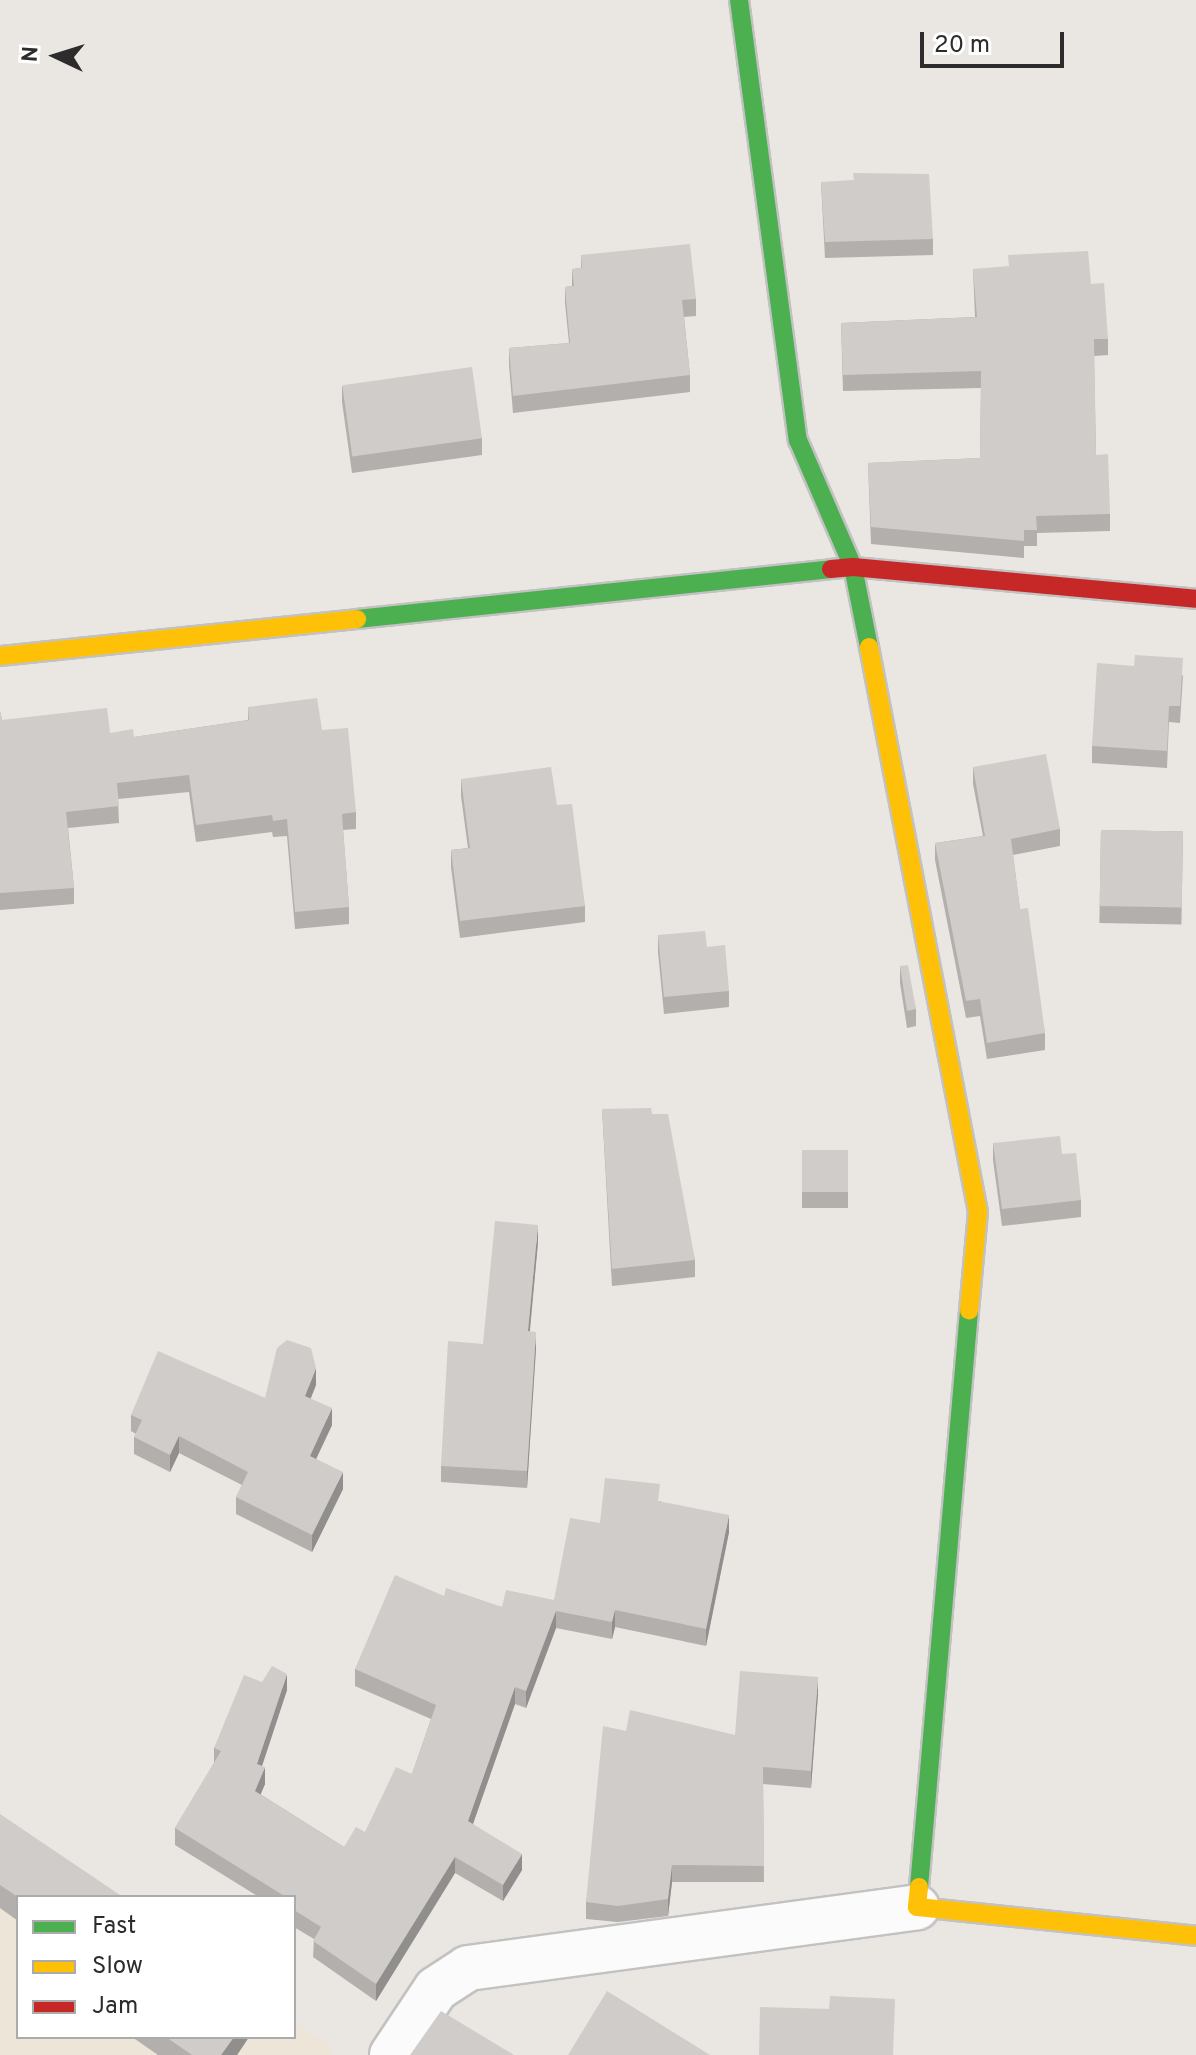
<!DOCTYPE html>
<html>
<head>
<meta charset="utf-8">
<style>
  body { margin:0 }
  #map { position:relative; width:1196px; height:2055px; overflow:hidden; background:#eae6e2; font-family:Overpass,sans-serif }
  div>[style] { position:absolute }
  .education>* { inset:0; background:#ede5d7 }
  .roads { filter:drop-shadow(2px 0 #c3c2c3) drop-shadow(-2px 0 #c3c2c3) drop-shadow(0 2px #c3c2c3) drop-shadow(0 -2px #c3c2c3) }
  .street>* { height:44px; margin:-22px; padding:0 22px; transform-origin:22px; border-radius:22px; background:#fcfbfb }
  .fast>* { height:18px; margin:-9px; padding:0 9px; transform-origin:9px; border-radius:9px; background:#4caf50 }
  .slow>* { height:18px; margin:-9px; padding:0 9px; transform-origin:9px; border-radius:9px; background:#ffc107 }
  .jam>* { height:18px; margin:-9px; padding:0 9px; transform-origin:9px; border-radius:9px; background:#c62828 }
  .wall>* { inset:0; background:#b2afad; transform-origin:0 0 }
  .shaded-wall>* { inset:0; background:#918f8d }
  .building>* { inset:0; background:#cfccc9; transform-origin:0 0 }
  span { translate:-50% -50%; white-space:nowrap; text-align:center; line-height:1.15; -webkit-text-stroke:7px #fff; paint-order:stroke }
  .legend { position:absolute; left:16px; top:1895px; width:280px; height:144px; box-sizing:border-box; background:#fff; border:2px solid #ababab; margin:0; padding:10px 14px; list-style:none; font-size:24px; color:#2c2c2c }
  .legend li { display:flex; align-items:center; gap:16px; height:40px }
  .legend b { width:40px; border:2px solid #ababab }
  .north { position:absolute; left:16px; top:16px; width:80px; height:80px; -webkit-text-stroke:6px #fff; paint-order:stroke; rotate:274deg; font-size:22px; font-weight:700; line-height:32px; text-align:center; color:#2c2c2c }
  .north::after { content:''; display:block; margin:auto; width:28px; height:36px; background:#2c2c2c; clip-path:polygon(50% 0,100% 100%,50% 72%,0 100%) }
  .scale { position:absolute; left:920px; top:32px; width:144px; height:36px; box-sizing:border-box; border:4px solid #2c2c2c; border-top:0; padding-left:10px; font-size:24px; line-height:28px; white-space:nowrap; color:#2c2c2c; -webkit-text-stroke:6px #fff; paint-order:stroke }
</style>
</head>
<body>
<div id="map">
  <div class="education">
    <div style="clip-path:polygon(0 1825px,18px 1897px,18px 2037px,294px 2037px,294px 2022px,334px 2049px,330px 2055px,0 2055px)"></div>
  </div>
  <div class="roads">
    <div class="street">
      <div style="left:392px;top:2055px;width:79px;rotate:-56.3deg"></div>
      <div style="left:436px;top:1989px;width:38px;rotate:-33deg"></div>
      <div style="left:468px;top:1968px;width:453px;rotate:-7.7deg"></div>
    </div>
    <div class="fast">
      <div style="left:739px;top:0;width:444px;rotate:82.4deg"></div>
      <div style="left:798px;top:440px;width:138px;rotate:66.6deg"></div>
      <div style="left:853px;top:567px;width:82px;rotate:78.7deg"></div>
      <div style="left:357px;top:619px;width:477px;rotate:-6deg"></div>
      <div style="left:919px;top:1887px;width:578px;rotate:-85.04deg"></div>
    </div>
    <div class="slow">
      <div style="left:869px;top:647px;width:575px;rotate:79.08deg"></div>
      <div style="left:978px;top:1212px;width:99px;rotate:95.2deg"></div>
      <div style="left:0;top:656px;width:359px;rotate:-5.9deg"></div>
      <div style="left:919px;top:1887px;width:20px;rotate:96deg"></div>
      <div style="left:917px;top:1907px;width:281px;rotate:5.9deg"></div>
    </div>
    <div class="jam">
      <div style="left:831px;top:569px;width:22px;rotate:-5deg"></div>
      <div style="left:853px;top:567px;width:344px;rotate:5.3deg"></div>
    </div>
  </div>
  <div class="wall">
    <div style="clip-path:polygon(821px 182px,933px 239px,933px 255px,825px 258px)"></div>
    <div style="clip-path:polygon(581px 255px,696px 299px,696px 316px,684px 317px,690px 375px,690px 392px,513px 413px,509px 365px,509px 348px,569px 343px,565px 303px,565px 287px,572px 286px,572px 269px,581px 268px)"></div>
    <div style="clip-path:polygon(973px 269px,1091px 284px,1108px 339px,1108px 355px,1094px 356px,1096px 455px,1110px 514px,1110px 531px,1037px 533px,1037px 546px,1024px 546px,1024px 558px,871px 544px,868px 463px,980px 458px,981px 388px,843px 391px,841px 323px,975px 317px)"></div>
    <div style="clip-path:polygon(342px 386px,482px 438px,482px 455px,352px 473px,342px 402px)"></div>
    <div style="clip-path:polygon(1183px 675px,1180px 723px,1169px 722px,1167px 768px,1092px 763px,1092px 746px)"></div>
    <div style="clip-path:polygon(248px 707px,322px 730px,356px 812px,356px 829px,343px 830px,349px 907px,349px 924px,295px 929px,287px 836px,273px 837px,272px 832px,196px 842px,189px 792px,118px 799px,119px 823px,68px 828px,74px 888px,74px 904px,0 910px,0 711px,2px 720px,110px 733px,134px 737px,248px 720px)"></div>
    <div style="clip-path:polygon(973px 767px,1060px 829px,1060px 846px,1013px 855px,1020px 909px,1045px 1033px,1045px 1050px,987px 1059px,980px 1016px,966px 1018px,935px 860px,935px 843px,983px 836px,973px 784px)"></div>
    <div style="clip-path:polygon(461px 779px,557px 805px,585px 906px,585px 922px,460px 938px,451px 867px,451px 850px,468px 848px,461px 796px)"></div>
    <div style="left:1101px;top:830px;width:82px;height:93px;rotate:1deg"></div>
    <div style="clip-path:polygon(658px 935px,707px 947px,729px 991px,729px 1007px,664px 1014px,658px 952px)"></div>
    <div style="clip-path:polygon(900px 966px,916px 1009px,916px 1026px,907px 1028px,900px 983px)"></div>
    <div style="clip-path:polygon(602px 1109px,652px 1114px,695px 1260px,695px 1277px,612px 1286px)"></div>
    <div style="clip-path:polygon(993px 1143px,1062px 1154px,1081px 1200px,1081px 1217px,1002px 1226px,993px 1160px)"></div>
    <div style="left:848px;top:1150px;width:58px;height:46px;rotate:90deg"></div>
    <div style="clip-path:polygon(538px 1242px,530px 1331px,536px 1348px,527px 1488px,441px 1482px,441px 1466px,483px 1344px)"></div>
    <div style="clip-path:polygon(316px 1385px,310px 1399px,332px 1425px,316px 1459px,343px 1489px,312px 1552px,236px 1514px,236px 1497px,242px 1485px,179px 1453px,170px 1472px,134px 1454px,134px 1437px,136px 1434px,131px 1431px,131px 1415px,265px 1398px)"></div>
    <div style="clip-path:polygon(660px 1501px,729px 1532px,706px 1646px,615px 1627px,612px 1639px,556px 1628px,526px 1708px,515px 1704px,473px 1824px,522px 1870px,503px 1901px,455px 1873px,376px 2001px,313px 1957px,314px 1939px,294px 1927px,294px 1897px,259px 1897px,175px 1845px,175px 1828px,214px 1763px,214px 1748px,262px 1682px,287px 1690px,262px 1766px,265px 1784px,260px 1794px,344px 1847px,365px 1832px,412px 1774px,431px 1719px,355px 1686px,355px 1669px,444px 1596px,502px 1607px,554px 1600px,600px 1523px)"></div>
    <div style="clip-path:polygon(818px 1694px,811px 1788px,763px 1784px,764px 1882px,672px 1882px,668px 1916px,618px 1922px,586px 1919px,586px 1902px,626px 1731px,735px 1735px)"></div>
    <div style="clip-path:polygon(0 1814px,18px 1897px,18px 1921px,0 1908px)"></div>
    <div style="clip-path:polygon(132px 2037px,249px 2037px,237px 2055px,158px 2055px)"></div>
  </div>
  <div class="shaded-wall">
    <div style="clip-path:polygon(538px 1225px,538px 1242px,528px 1348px,528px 1331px)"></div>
    <div style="clip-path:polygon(536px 1332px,536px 1348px,527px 1488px,527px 1471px)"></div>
    <div style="clip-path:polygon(316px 1368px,316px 1385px,305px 1413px,305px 1396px)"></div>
    <div style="clip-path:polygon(332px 1408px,332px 1425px,310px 1472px,310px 1456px)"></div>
    <div style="clip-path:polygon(179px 1436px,179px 1453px,170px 1472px,170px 1455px)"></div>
    <div style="clip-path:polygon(343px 1472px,343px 1489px,312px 1552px,312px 1535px)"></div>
    <div style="clip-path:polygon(729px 1515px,729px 1532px,706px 1646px,706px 1629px)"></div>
    <div style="clip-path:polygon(615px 1610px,615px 1627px,612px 1639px,612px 1622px)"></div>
    <div style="clip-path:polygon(556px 1611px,556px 1628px,526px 1708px,526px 1691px)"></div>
    <div style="clip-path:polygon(287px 1674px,287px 1690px,257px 1781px,257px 1764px)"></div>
    <div style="clip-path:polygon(818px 1677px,818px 1694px,811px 1788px,811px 1771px)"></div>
    <div style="clip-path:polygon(515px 1687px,515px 1704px,468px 1838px,468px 1821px)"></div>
    <div style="clip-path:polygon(265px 1767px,265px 1784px,255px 1808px,255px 1791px)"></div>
    <div style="clip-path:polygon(522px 1854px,522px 1870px,503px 1901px,503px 1885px)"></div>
    <div style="clip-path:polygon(455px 1857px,455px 1873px,376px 2001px,376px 1984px)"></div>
    <div style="clip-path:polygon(672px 1865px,672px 1882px,668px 1916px,668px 1899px)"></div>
    <div style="clip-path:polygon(234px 2037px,249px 2037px,237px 2055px,221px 2055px)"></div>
  </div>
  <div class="building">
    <div style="clip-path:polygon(853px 173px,929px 174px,933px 239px,825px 242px,821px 182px,854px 180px)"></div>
    <div style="clip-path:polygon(690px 244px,696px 299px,682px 300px,690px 375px,513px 396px,509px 348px,570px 343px,565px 287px,574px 286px,572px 269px,582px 268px,581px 255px)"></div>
    <div style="clip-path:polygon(1088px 251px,1091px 284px,1104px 283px,1108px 339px,1094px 339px,1096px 455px,1108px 454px,1110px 514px,1036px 516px,1037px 530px,1024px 530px,1024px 541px,871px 527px,868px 463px,980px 458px,981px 371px,843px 375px,841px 323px,977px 317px,973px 269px,1009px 266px,1008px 255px)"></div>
    <div style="left:472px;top:367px;width:72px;height:131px;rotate:82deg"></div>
    <div style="clip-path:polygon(1135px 655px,1183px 658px,1180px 706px,1169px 706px,1167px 751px,1092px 746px,1097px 663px,1134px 666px)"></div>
    <div style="clip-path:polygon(317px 698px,322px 730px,348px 728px,356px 812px,342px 814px,349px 907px,295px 912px,287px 819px,273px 821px,272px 815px,196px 825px,189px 775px,117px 783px,119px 806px,66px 812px,74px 888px,0 893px,0 711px,2px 720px,107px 708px,110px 733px,133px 729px,134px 737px,249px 720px,248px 707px)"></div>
    <div style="clip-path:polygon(1046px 754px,1060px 829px,1011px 839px,1020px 909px,1028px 908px,1045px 1033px,987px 1043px,980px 999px,966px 1001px,935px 843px,985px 836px,973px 767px)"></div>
    <div style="clip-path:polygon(551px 767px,557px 805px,572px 804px,585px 906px,460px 921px,451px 850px,470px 848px,461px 779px)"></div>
    <div style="left:1101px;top:830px;width:82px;height:76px;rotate:1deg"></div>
    <div style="clip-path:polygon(705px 931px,707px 947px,725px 945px,729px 991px,664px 997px,658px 935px)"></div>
    <div style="clip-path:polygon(908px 965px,916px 1009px,907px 1011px,900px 966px)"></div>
    <div style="clip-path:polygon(651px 1108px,652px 1114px,668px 1114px,695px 1260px,612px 1269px,602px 1109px)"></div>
    <div style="clip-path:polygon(1060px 1136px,1062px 1154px,1076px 1153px,1081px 1200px,1002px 1209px,993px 1143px)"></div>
    <div style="left:848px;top:1150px;width:42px;height:46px;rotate:90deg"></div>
    <div style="clip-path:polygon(495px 1221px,538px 1225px,528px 1331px,536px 1332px,527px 1471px,441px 1466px,448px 1341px,483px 1344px)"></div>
    <div style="clip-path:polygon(287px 1340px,311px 1348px,316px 1368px,305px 1396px,332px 1408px,310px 1456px,343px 1472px,312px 1535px,236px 1497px,248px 1472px,179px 1436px,170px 1455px,134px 1437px,142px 1420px,131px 1415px,158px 1351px,265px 1398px,277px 1348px)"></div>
    <div style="clip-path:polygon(605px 1478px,660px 1484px,658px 1501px,729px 1515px,706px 1629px,615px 1610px,612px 1622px,556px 1611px,526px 1691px,515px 1687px,468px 1821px,522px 1854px,503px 1885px,455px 1857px,376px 1984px,313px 1941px,321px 1927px,294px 1910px,294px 1897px,286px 1897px,175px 1828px,221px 1751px,214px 1748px,244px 1675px,262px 1682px,272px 1666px,287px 1674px,257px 1764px,265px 1767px,255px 1791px,344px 1847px,356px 1827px,365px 1832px,396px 1767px,412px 1774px,436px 1705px,355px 1669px,395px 1575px,444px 1596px,446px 1588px,502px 1607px,506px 1590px,554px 1600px,570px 1518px,600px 1523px)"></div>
    <div style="clip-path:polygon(740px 1671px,818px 1677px,811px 1771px,763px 1767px,764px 1866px,672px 1865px,668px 1899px,618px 1906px,586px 1902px,603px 1726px,626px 1731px,630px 1710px,735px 1735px)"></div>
    <div style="clip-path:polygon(0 1814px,123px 1897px,18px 1897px,0 1885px)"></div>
    <div style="clip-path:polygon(607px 1991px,710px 2055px,568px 2055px)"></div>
    <div style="clip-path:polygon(830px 1996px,895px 1999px,893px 2055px,759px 2055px,760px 2007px,829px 2009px)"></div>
    <div style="clip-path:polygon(441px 2011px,514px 2055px,410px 2055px)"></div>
    <div style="clip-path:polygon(166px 2037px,234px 2037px,221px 2055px,192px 2055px)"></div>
  </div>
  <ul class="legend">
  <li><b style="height:10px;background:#4caf50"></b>Fast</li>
  <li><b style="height:10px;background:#ffc107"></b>Slow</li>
  <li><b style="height:10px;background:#c62828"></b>Jam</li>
  </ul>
  <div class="north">N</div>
  <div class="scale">20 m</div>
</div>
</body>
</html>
